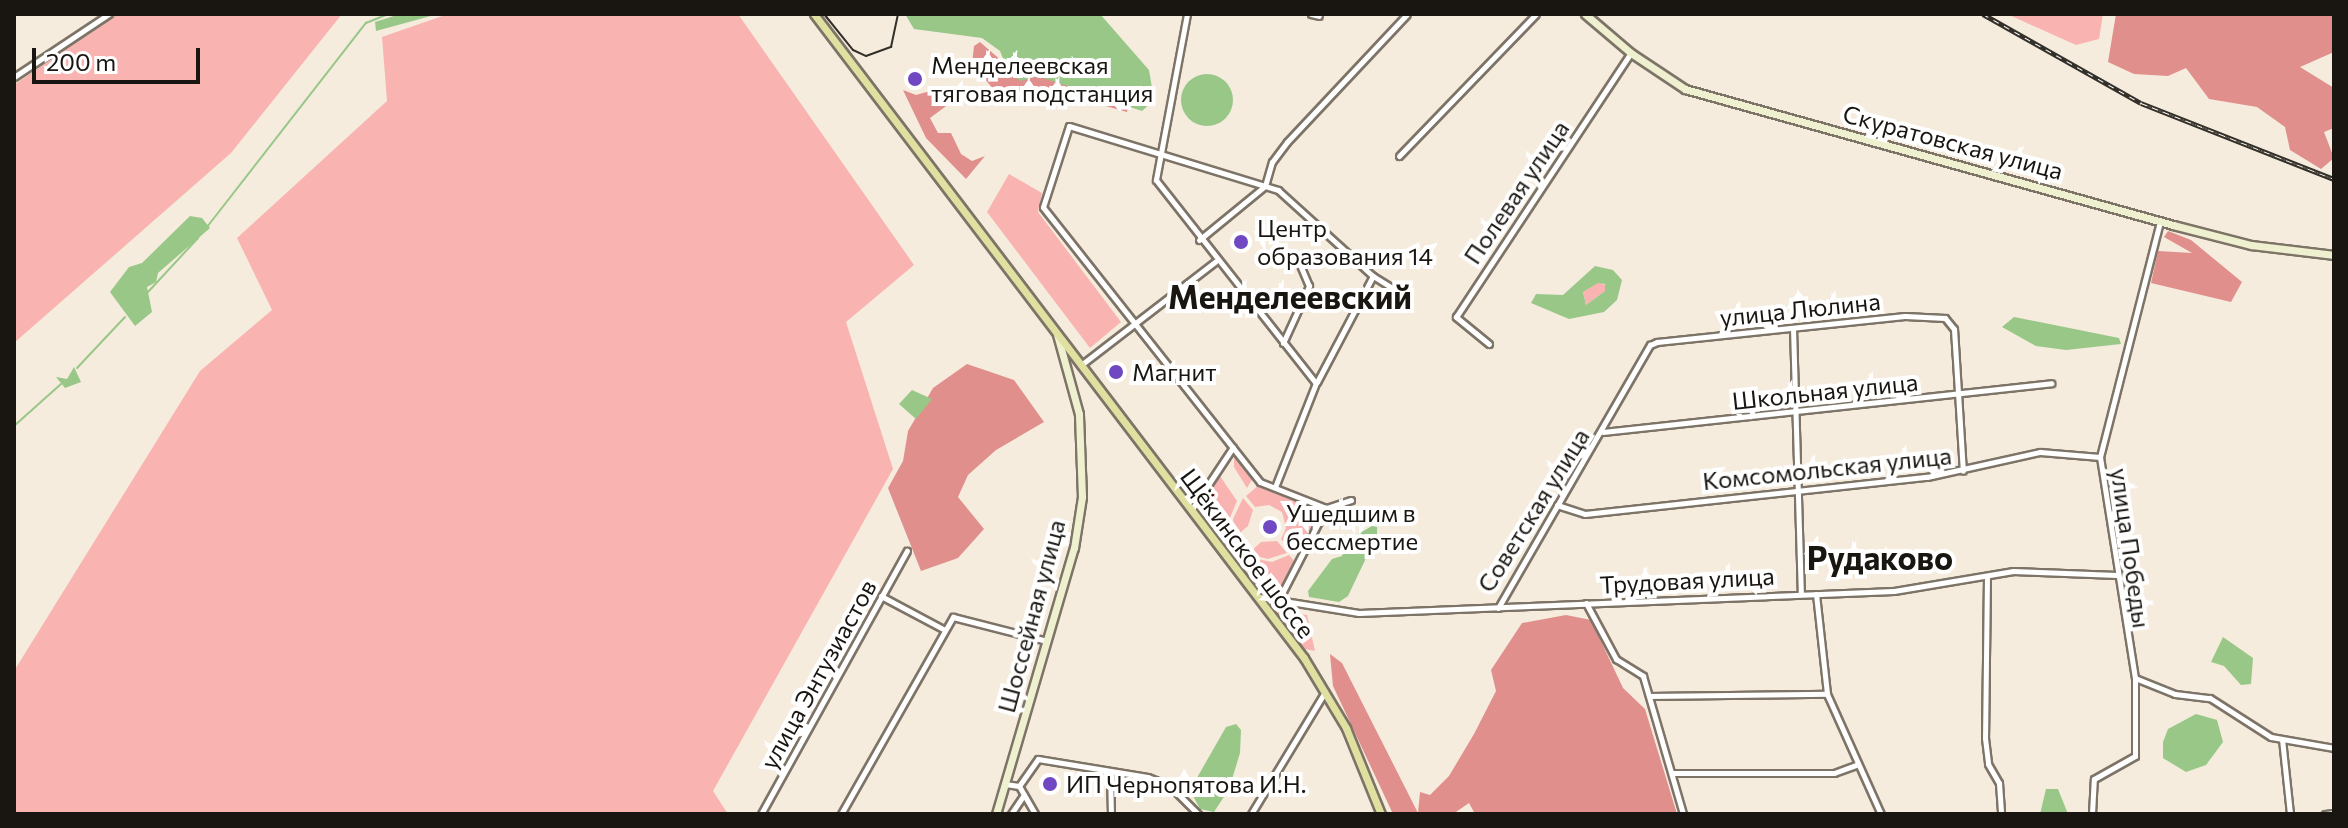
<!DOCTYPE html>
<html>
<head>
<meta charset="utf-8">
<style>
  body { margin:0 }
  #map { position:relative; width:2348px; height:828px; overflow:hidden; background:#f5ecdd; font-family:Commissioner,sans-serif }
  div>[style] { position:absolute }
  .green>* { inset:0; background:#f9b4b1 }
  .forest>* { inset:0; background:#e18f8c }
  .water>* { inset:0; background:#98c788 }
  .round { border-radius:50% }
  .stream>* { height:2px; margin:-1px; padding:0 1px; transform-origin:1px; border-radius:1px; background:#98c788 }
  .roads { filter:drop-shadow(2px 0 #7d7467) drop-shadow(-2px 0 #7d7467) drop-shadow(0 2px #7d7467) drop-shadow(0 -2px #7d7467) }
  .street>* { height:5px; margin:-2.5px; padding:0 2.5px; transform-origin:2.5px; border-radius:2.5px; background:#fff }
  .secondary>* { height:7px; margin:-3.5px; padding:0 3.5px; transform-origin:3.5px; border-radius:3.5px; background:#eff0d0 }
  .primary>* { height:7px; margin:-3.5px; padding:0 3.5px; transform-origin:3.5px; border-radius:3.5px; background:#e0e0a1 }
  .tram>* { height:2px; margin:-1px; padding:0 1px; transform-origin:1px; border-radius:1px; background:#333029 }
  .rail>* { height:5px; margin-top:-2.5px; transform-origin:0; background:repeating-linear-gradient(90deg,#fff 0 6px,#333029 0 12px); box-sizing:border-box; border-block:2px solid #333029 }
  .dots>* { width:22px; height:22px; translate:-50% -50%; box-sizing:border-box; border:4px solid #fff; border-radius:50% }
  span { translate:-50% -50%; white-space:nowrap; text-align:center; line-height:1.15; -webkit-text-stroke:8px #fff; paint-order:stroke }
  .poi-label { font-size:24px; color:#191611 }
  .left { translate:0 -50%; text-align:left }
  .street-label { font-size:24px; color:#191611 }
  .district-label { font-size:32px; color:#191611; font-weight:700 }
  .frame { position:absolute; inset:0; border:16px solid #191611; pointer-events:none }
  .scale { position:absolute; left:32px; top:48px; width:168px; height:36px; box-sizing:border-box; border:4px solid #191611; border-top:0; padding-left:10px; font-size:24px; line-height:28px; white-space:nowrap; color:#191611; -webkit-text-stroke:6px #fff; paint-order:stroke }
</style>
</head>
<body>
<div id="map">
  <div class="green">
    <div style="clip-path:polygon(117px 14px,342px 14px,231px 153px,14px 343px,14px 85px)"></div>
    <div style="clip-path:polygon(448px 14px,738px 14px,914px 265px,846px 322px,893px 469px,713px 791px,728px 814px,14px 814px,14px 671px,200px 371px,272px 310px,237px 238px,387px 101px,382px 37px)"></div>
    <div style="clip-path:polygon(2007px 14px,2103px 14px,2099px 39px,2076px 45px)"></div>
    <div style="clip-path:polygon(1009px 174px,1042px 193px,1038px 212px,1121px 322px,1090px 348px,987px 212px)"></div>
    <div style="clip-path:polygon(1599px 282px,1607px 286px,1605px 291px,1586px 305px,1583px 292px)"></div>
    <div style="clip-path:polygon(1234px 455px,1253px 478px,1247px 488px,1234px 467px)"></div>
    <div style="clip-path:polygon(1218px 473px,1237px 501px,1229px 520px,1217px 530px,1204px 521px,1198px 507px)"></div>
    <div style="clip-path:polygon(1260px 484px,1324px 509px,1313px 529px,1291px 551px,1281px 539px,1286px 528px,1282px 512px,1269px 505px,1255px 507px,1246px 496px)"></div>
    <div style="clip-path:polygon(1243px 498px,1253px 510px,1248px 526px,1235px 537px,1233px 519px)"></div>
    <div style="clip-path:polygon(1277px 541px,1287px 553px,1268px 559px,1248px 554px,1261px 542px)"></div>
    <div style="clip-path:polygon(1289px 555px,1295px 562px,1279px 593px,1260px 588px,1242px 561px,1247px 557px,1272px 562px)"></div>
    <div style="clip-path:polygon(1278px 610px,1307px 615px,1315px 651px,1300px 648px,1277px 615px)"></div>
  </div>
  <div class="forest">
    <div style="clip-path:polygon(2116px 14px,2334px 14px,2334px 52px,2300px 67px,2334px 88px,2334px 128px,2324px 132px,2334px 158px,2321px 169px,2290px 150px,2285px 127px,2257px 107px,2209px 99px,2186px 68px,2168px 76px,2134px 74px,2108px 62px)"></div>
    <div style="clip-path:polygon(980px 42px,1011px 69px,1022px 67px,1129px 103px,1127px 112px,1034px 86px,1000px 97px,972px 64px,974px 46px)"></div>
    <div style="clip-path:polygon(937px 89px,950px 93px,953px 101px,930px 118px,938px 133px,951px 133px,961px 154px,972px 161px,985px 156px,966px 179px,926px 138px,903px 90px,916px 95px)"></div>
    <div style="clip-path:polygon(2168px 231px,2191px 240px,2242px 282px,2231px 302px,2151px 283px,2158px 251px,2192px 253px,2164px 237px)"></div>
    <div style="clip-path:polygon(967px 364px,1014px 380px,1044px 422px,996px 450px,968px 475px,958px 497px,984px 529px,958px 558px,921px 571px,888px 488px,903px 461px,908px 431px,933px 388px)"></div>
    <div style="clip-path:polygon(1566px 615px,1591px 620px,1623px 688px,1645px 709px,1677px 814px,1475px 814px,1469px 803px,1453px 814px,1393px 814px,1333px 686px,1330px 654px,1342px 663px,1418px 813px,1420px 792px,1430px 795px,1449px 776px,1474px 734px,1496px 691px,1491px 670px,1522px 623px)"></div>
  </div>
  <div class="water">
    <div style="clip-path:polygon(400px 14px,424px 15px,438px 14px,376px 31px,375px 22px)"></div>
    <div style="clip-path:polygon(905px 14px,1100px 14px,1149px 70px,1154px 100px,1142px 111px,1037px 76px,1021px 81px,1009px 74px,1000px 51px,982px 38px,914px 29px)"></div>
    <div class="round" style="left:1181px;top:74px;width:52px;height:52px"></div>
    <div style="clip-path:polygon(190px 216px,202px 218px,210px 228px,158px 273px,156px 282px,147px 287px,152px 312px,135px 326px,110px 292px,129px 267px,142px 263px)"></div>
    <div style="clip-path:polygon(evenodd,1595px 266px,1613px 270px,1622px 280px,1617px 300px,1604px 312px,1569px 319px,1531px 303px,1536px 294px,1563px 295px,1595px 266px,1598px 283px,1605px 284px,1605px 291px,1586px 305px,1583px 292px,1598px 283px)"></div>
    <div style="clip-path:polygon(2014px 317px,2119px 338px,2121px 344px,2066px 350px,2036px 346px,2002px 327px)"></div>
    <div style="clip-path:polygon(74px 367px,81px 382px,65px 388px,56px 377px,67px 379px)"></div>
    <div style="clip-path:polygon(912px 390px,932px 399px,916px 419px,899px 404px)"></div>
    <div style="clip-path:polygon(1372px 526px,1377px 527px,1377px 535px,1348px 596px,1339px 602px,1309px 597px,1308px 591px,1332px 559px,1342px 556px,1348px 540px)"></div>
    <div style="clip-path:polygon(2223px 637px,2253px 658px,2251px 684px,2241px 685px,2224px 666px,2211px 662px)"></div>
    <div style="clip-path:polygon(2196px 714px,2217px 720px,2223px 742px,2206px 765px,2186px 772px,2163px 758px,2163px 742px,2168px 729px)"></div>
    <div style="clip-path:polygon(1236px 724px,1241px 730px,1240px 753px,1229px 789px,1214px 812px,1200px 809px,1190px 790px,1226px 727px)"></div>
    <div style="clip-path:polygon(2046px 789px,2058px 789px,2068px 814px,2040px 814px)"></div>
  </div>
  <div class="stream">
    <div style="left:207px;top:227px;width:259px;rotate:-52.1deg"></div>
    <div style="left:366px;top:23px;width:24px;rotate:-22deg"></div>
    <div style="left:148px;top:292px;width:74px;rotate:-47.2deg"></div>
    <div style="left:77px;top:368px;width:70px;rotate:-46.7deg"></div>
    <div style="left:14px;top:426px;width:63px;rotate:-41.8deg"></div>
  </div>
  <div class="roads">
    <div class="street">
      <div style="left:1187px;top:14px;width:169px;rotate:100.6deg"></div>
      <div style="left:1156px;top:180px;width:258px;rotate:51.8deg"></div>
      <div style="left:1316px;top:383px;width:112px;rotate:111.5deg"></div>
      <div style="left:1311px;top:14px;width:8px;rotate:14deg"></div>
      <div style="left:14px;top:77px;width:114px;rotate:-33.6deg"></div>
      <div style="left:1399px;top:156px;width:197px;rotate:-46deg"></div>
      <div style="left:1265px;top:186px;width:25px;rotate:-74deg"></div>
      <div style="left:1272px;top:162px;width:25px;rotate:-53deg"></div>
      <div style="left:1287px;top:142px;width:175px;rotate:-46.8deg"></div>
      <div style="left:1199px;top:240px;width:85px;rotate:-39.3deg"></div>
      <div style="left:1793px;top:328px;width:265px;rotate:88.3deg"></div>
      <div style="left:1283px;top:343px;width:63px;rotate:-65.5deg"></div>
      <div style="left:1309px;top:286px;width:34px;rotate:-113deg"></div>
      <div style="left:1489px;top:344px;width:43px;rotate:-140.7deg"></div>
      <div style="left:1456px;top:317px;width:317px;rotate:-56.5deg"></div>
      <div style="left:1081px;top:365px;width:170px;rotate:-37.6deg"></div>
      <div style="left:1317px;top:382px;width:120px;rotate:-62.2deg"></div>
      <div style="left:1603px;top:432px;width:451px;rotate:-6.2deg"></div>
      <div style="left:1351px;top:500px;width:26px;rotate:162deg"></div>
      <div style="left:1326px;top:508px;width:71px;rotate:-158.5deg"></div>
      <div style="left:1260px;top:482px;width:350px;rotate:-128.3deg"></div>
      <div style="left:1043px;top:207px;width:85px;rotate:-72.2deg"></div>
      <div style="left:1069px;top:126px;width:219px;rotate:17deg"></div>
      <div style="left:1278px;top:190px;width:128px;rotate:42.2deg"></div>
      <div style="left:1373px;top:276px;width:40px;rotate:32deg"></div>
      <div style="left:1557px;top:505px;width:29px;rotate:18deg"></div>
      <div style="left:1585px;top:514px;width:344px;rotate:-6.2deg"></div>
      <div style="left:1927px;top:477px;width:116px;rotate:-12.5deg"></div>
      <div style="left:2040px;top:452px;width:60px;rotate:4.8deg"></div>
      <div style="left:1192px;top:509px;width:74px;rotate:-56.5deg"></div>
      <div style="left:1987px;top:577px;width:161px;rotate:90.7deg"></div>
      <div style="left:1985px;top:738px;width:26px;rotate:83deg"></div>
      <div style="left:1988px;top:764px;width:22px;rotate:60deg"></div>
      <div style="left:1999px;top:783px;width:31px;rotate:86deg"></div>
      <div style="left:1816px;top:594px;width:101px;rotate:83.7deg"></div>
      <div style="left:1827px;top:694px;width:132px;rotate:65.8deg"></div>
      <div style="left:881px;top:596px;width:70px;rotate:28deg"></div>
      <div style="left:1259px;top:597px;width:101px;rotate:9.1deg"></div>
      <div style="left:1359px;top:613px;width:535px;rotate:-2.35deg"></div>
      <div style="left:1894px;top:591px;width:121px;rotate:-9.5deg"></div>
      <div style="left:2013px;top:571px;width:104px;rotate:2.2deg"></div>
      <div style="left:1278px;top:601px;width:105px;rotate:-62.7deg"></div>
      <div style="left:1586px;top:603px;width:64px;rotate:61.8deg"></div>
      <div style="left:1616px;top:659px;width:32px;rotate:32deg"></div>
      <div style="left:1643px;top:676px;width:144px;rotate:73.8deg"></div>
      <div style="left:1498px;top:608px;width:304px;rotate:-60deg"></div>
      <div style="left:1650px;top:345px;width:8px;rotate:-23deg"></div>
      <div style="left:1657px;top:342px;width:249px;rotate:-6deg"></div>
      <div style="left:1905px;top:316px;width:40px;rotate:2.9deg"></div>
      <div style="left:1945px;top:318px;width:14px;rotate:51deg"></div>
      <div style="left:1954px;top:329px;width:142px;rotate:86.4deg"></div>
      <div style="left:2135px;top:678px;width:43px;rotate:21.8deg"></div>
      <div style="left:2175px;top:694px;width:35px;rotate:7deg"></div>
      <div style="left:2210px;top:698px;width:72px;rotate:32.6deg"></div>
      <div style="left:2271px;top:737px;width:64px;rotate:9.9deg"></div>
      <div style="left:1651px;top:696px;width:176px;rotate:-0.7deg"></div>
      <div style="left:2282px;top:739px;width:75px;rotate:83.9deg"></div>
      <div style="left:1110px;top:771px;width:43px;rotate:88.7deg"></div>
      <div style="left:1673px;top:773px;width:161px"></div>
      <div style="left:1834px;top:773px;width:23px;rotate:-20deg"></div>
      <div style="left:1005px;top:784px;width:14px;rotate:8deg"></div>
      <div style="left:1019px;top:786px;width:32px;rotate:60deg"></div>
      <div style="left:1019px;top:786px;width:33px;rotate:-55deg"></div>
      <div style="left:1038px;top:759px;width:111px;rotate:9.3deg"></div>
      <div style="left:1148px;top:777px;width:24px;rotate:22deg"></div>
      <div style="left:1170px;top:786px;width:40px;rotate:45deg"></div>
      <div style="left:761px;top:814px;width:301px;rotate:-61deg"></div>
      <div style="left:841px;top:814px;width:227px;rotate:-60.4deg"></div>
      <div style="left:953px;top:617px;width:97px;rotate:14.3deg"></div>
      <div style="left:1011px;top:814px;width:23px;rotate:-56deg"></div>
      <div style="left:1251px;top:814px;width:143px;rotate:-58.8deg"></div>
      <div style="left:2092px;top:814px;width:35px;rotate:-87deg"></div>
      <div style="left:2094px;top:779px;width:47px;rotate:-29.3deg"></div>
      <div style="left:2135px;top:756px;width:78px;rotate:-90deg"></div>
      <div style="left:2135px;top:678px;width:224px;rotate:-99deg"></div>
      <div style="left:2100px;top:457px;width:244px;rotate:-75.7deg"></div>
      <div style="left:2325px;top:814px;width:9px;rotate:-6deg"></div>
    </div>
    <div class="secondary">
      <div style="left:1585px;top:14px;width:60px;rotate:40.3deg"></div>
      <div style="left:1631px;top:53px;width:65px;rotate:33.7deg"></div>
      <div style="left:1685px;top:89px;width:507px;rotate:15.57deg"></div>
      <div style="left:2173px;top:225px;width:81px;rotate:14.4deg"></div>
      <div style="left:2251px;top:245px;width:84px;rotate:6.9deg"></div>
      <div style="left:996px;top:814px;width:277px;rotate:-73.7deg"></div>
      <div style="left:1074px;top:548px;width:52px;rotate:-81.1deg"></div>
      <div style="left:1082px;top:497px;width:83px;rotate:-92.1deg"></div>
      <div style="left:1079px;top:414px;width:83px;rotate:-105.4deg"></div>
    </div>
    <div class="primary">
      <div style="left:814px;top:14px;width:809px;rotate:52.73deg"></div>
      <div style="left:1304px;top:658px;width:82px;rotate:59deg"></div>
      <div style="left:1346px;top:728px;width:93px;rotate:67.9deg"></div>
    </div>
  </div>
  <div class="tram">
    <div style="left:824px;top:14px;width:46px;rotate:51.1deg"></div>
    <div style="left:853px;top:50px;width:14px;rotate:25deg"></div>
    <div style="left:866px;top:56px;width:27px;rotate:-20deg"></div>
    <div style="left:891px;top:47px;width:34px;rotate:-78deg"></div>
  </div>
  <div class="rail">
    <div style="left:1983px;top:14px;width:181px;rotate:29.4deg"></div>
    <div style="left:2141px;top:103px;width:207px;rotate:21.5deg"></div>
  </div>
  <div class="dots">
    <div style="left:915px;top:79px;background:#7048c1"></div>
    <div style="left:1241px;top:242px;background:#7048c1"></div>
    <div style="left:1116px;top:372px;background:#7048c1"></div>
    <div style="left:1270px;top:527px;background:#7048c1"></div>
    <div style="left:1050px;top:784px;background:#7048c1"></div>
  </div>
  <div class="poi-label">
    <span class="left" style="left:931px;top:79px">Менделеевская<br>тяговая подстанция</span>
    <span class="left" style="left:1257px;top:242px">Центр<br>образования 14</span>
    <span class="left" style="left:1132px;top:372px">Магнит</span>
    <span class="left" style="left:1286px;top:527px">Ушедшим в<br>бессмертие</span>
    <span class="left" style="left:1066px;top:784px">ИП Чернопятова И.Н.</span>
  </div>
  <div class="street-label">
    <span style="left:1953px;top:142px;rotate:15deg">Скуратовская улица</span>
    <span style="left:1516px;top:192px;rotate:-56deg">Полевая улица</span>
    <span style="left:1800px;top:309px;rotate:-6deg">улица Люлина</span>
    <span style="left:1825px;top:391px;rotate:-6deg">Школьная улица</span>
    <span style="left:1827px;top:468px;rotate:-6deg">Комсомольская улица</span>
    <span style="left:1533px;top:510px;rotate:-58deg">Советская улица</span>
    <span style="left:2131px;top:548px;rotate:82deg">улица Победы</span>
    <span style="left:1248px;top:553px;rotate:53deg">Щёкинское шоссе</span>
    <span style="left:1687px;top:580px;rotate:-3deg">Трудовая улица</span>
    <span style="left:1031px;top:616px;rotate:-75deg">Шоссейная улица</span>
    <span style="left:818px;top:674px;rotate:-61deg">улица Энтузиастов</span>
  </div>
  <div class="district-label">
    <span style="left:1290px;top:296px">Менделеевский</span>
    <span style="left:1880px;top:557px">Рудаково</span>
  </div>
  <div class="frame"></div>
  <div class="scale">200 m</div>
</div>
</body>
</html>
